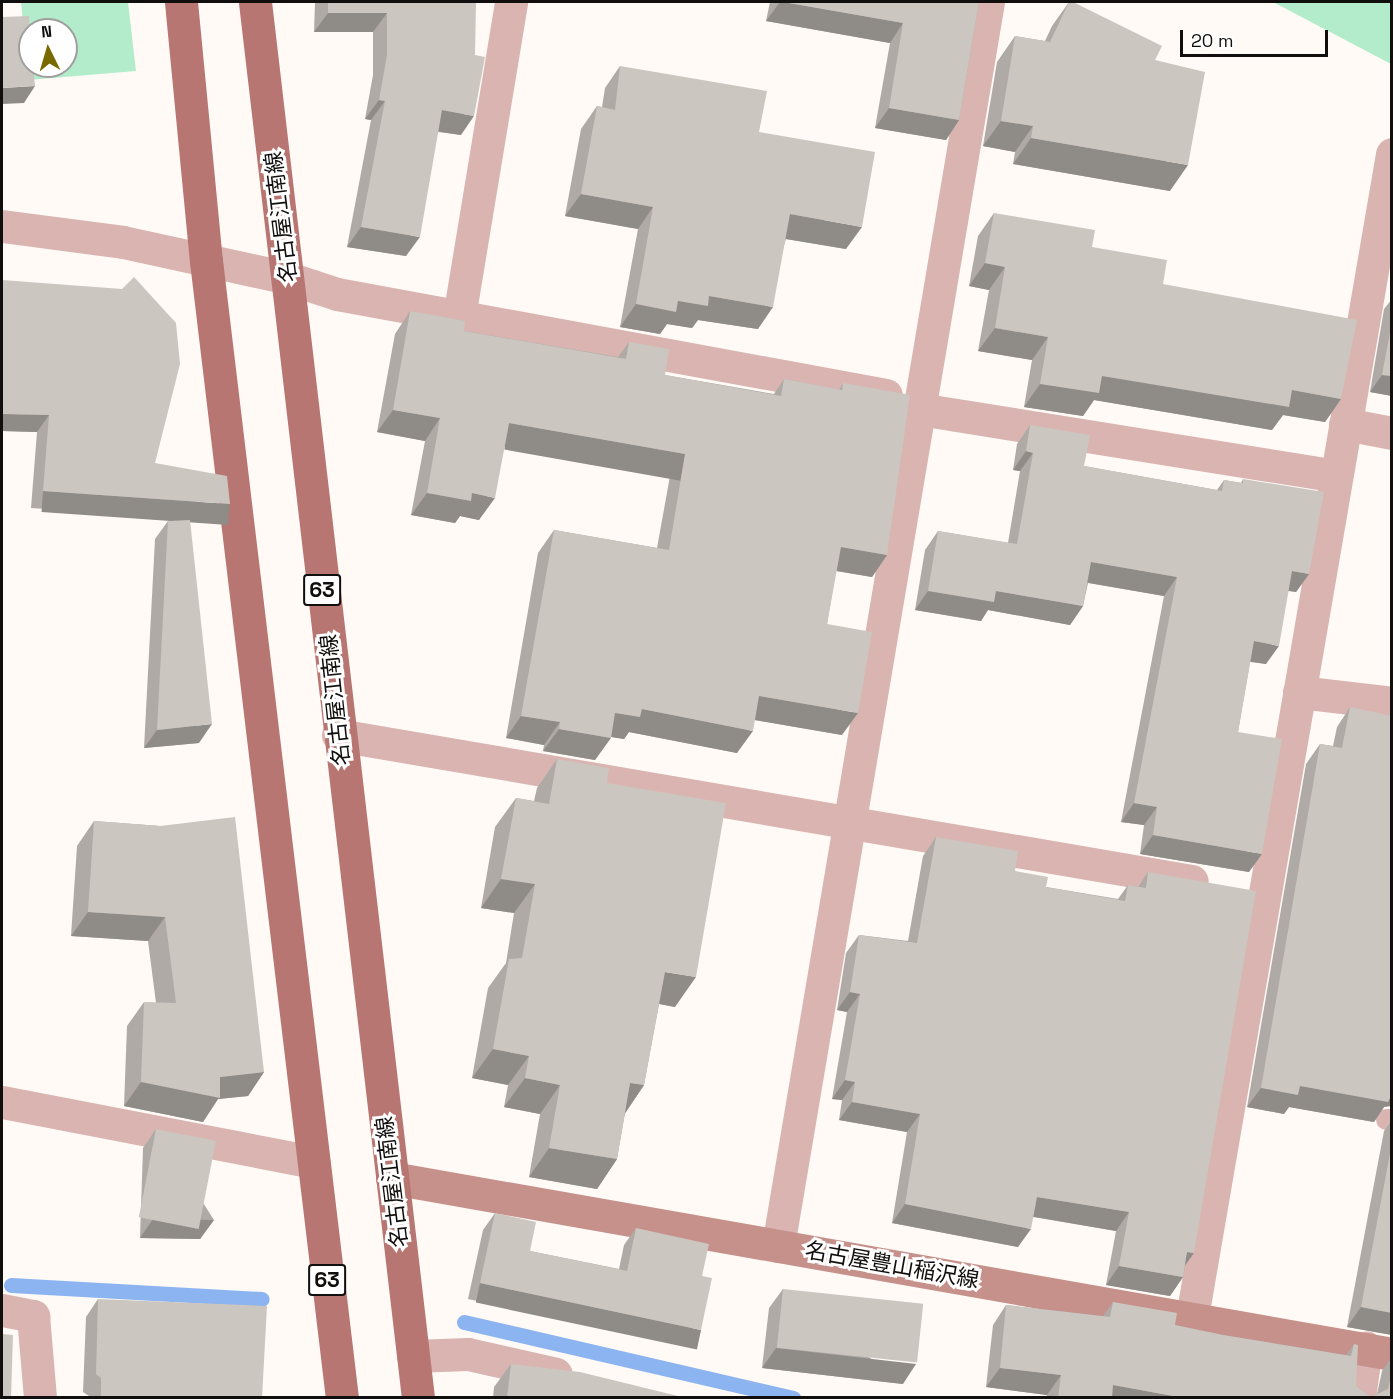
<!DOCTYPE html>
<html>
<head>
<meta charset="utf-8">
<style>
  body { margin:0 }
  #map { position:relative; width:1393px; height:1399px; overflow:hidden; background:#fffaf6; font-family:"Space Grotesk","Noto Sans JP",sans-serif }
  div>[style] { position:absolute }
  .green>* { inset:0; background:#b2eccb }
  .stream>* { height:15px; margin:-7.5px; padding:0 7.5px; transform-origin:7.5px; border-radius:7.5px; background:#8bb4f0 }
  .service>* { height:21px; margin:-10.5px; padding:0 10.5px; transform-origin:10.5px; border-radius:10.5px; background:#d9b4b0 }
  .minor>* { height:33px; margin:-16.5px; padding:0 16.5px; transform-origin:16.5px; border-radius:16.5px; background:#d9b4b0 }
  .secondary>* { height:33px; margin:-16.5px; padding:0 16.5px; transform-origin:16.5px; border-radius:16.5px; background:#c6908b }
  .primary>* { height:33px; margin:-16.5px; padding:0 16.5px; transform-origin:16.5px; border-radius:16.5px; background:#b77671 }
  .wall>* { inset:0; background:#afaaa6 }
  .shaded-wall>* { inset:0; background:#8f8b87; transform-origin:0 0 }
  .building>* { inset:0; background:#ccc6c1; transform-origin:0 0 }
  span { translate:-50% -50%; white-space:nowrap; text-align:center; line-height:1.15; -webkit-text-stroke:6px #fff; paint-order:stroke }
  .shield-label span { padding:2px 4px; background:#fff; border:2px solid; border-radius:4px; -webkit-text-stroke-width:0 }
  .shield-label { font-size:21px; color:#110f0d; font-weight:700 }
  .street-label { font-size:22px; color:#110f0d }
  .frame { position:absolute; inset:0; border:3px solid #110f0d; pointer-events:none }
  .north { position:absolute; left:18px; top:18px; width:60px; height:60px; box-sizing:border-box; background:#fff; border:2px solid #a09f9e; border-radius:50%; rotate:355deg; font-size:16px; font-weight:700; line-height:24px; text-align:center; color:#110f0d }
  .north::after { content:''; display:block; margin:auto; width:21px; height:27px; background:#786900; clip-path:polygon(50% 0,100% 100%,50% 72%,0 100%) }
  .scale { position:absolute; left:1180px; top:30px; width:148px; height:27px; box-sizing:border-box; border:3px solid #110f0d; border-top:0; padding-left:8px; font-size:18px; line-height:21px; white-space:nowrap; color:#110f0d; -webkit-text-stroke:4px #fff; paint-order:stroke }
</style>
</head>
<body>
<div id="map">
  <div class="green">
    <div style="clip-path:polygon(evenodd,21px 2px,128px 2px,136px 71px,28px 80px,21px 2px,30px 30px,66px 30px,66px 66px,30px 66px,30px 30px)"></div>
    <div style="clip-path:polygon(1273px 2px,1391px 2px,1391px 64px)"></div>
  </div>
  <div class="stream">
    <div style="left:11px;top:1285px;width:251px;rotate:3.2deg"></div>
    <div style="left:464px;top:1322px;width:338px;rotate:13deg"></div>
  </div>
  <div class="service">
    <div style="left:1386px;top:1119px;width:6px"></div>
  </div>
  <div class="minor">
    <div style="left:2px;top:226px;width:122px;rotate:7.5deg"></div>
    <div style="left:123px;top:242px;width:169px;rotate:12.3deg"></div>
    <div style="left:288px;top:278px;width:52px;rotate:18.1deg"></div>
    <div style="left:337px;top:294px;width:558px;rotate:10.42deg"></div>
    <div style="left:459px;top:317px;width:319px;rotate:-80.6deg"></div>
    <div style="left:919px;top:409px;width:422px;rotate:9.1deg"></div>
    <div style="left:1345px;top:424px;width:48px;rotate:10.8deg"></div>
    <div style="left:1299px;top:692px;width:94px;rotate:6.7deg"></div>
    <div style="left:338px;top:735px;width:866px;rotate:9.7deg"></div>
    <div style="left:2px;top:1102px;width:317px;rotate:10.9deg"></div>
    <div style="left:778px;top:1246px;width:1262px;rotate:-80.42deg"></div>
    <div style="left:2px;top:1310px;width:32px;rotate:11deg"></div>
    <div style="left:33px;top:1316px;width:82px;rotate:85.1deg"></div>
    <div style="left:1192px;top:1317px;width:1180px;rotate:-80.24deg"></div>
    <div style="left:413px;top:1356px;width:55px;rotate:-2.1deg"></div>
    <div style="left:468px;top:1354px;width:90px;rotate:12.8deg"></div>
    <div style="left:1359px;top:1398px;width:51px;rotate:-82.2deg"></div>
  </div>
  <div class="secondary">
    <div style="left:392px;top:1178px;width:1015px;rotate:9.98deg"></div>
  </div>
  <div class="primary">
    <div style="left:181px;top:2px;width:260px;rotate:84.5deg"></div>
    <div style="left:206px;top:261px;width:1145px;rotate:83.18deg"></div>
    <div style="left:255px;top:2px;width:1405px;rotate:83.34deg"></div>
  </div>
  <div class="wall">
    <div style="clip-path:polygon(315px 2px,476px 2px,461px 135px,438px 132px,406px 256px,347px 247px,371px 120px,365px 119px,373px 75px,373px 32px,314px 32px)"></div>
    <div style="clip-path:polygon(770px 2px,979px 2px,959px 120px,946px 140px,875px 128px,890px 43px,766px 21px)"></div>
    <div style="clip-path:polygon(1069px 2px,1155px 60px,1170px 191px,1013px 164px,1015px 152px,983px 146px,997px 62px,1015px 36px,1045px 41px,1052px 26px)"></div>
    <div style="clip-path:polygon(620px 66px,759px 132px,846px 249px,786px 239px,758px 329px,698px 320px,692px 328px,667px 324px,660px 334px,620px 327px,638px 229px,565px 216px,581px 129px,597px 106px,602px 107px,605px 88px)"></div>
    <div style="clip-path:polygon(994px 213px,1092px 247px,1163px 284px,1341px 399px,1325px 422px,1283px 415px,1272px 430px,1094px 400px,1083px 416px,1024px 407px,1032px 360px,978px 351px,989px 290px,969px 286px,978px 236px)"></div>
    <div style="clip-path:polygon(2px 280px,155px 463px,218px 521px,31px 508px,37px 432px,2px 431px)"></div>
    <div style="clip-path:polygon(1392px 299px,1392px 396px,1370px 392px,1384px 309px)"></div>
    <div style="clip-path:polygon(410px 311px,464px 331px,618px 357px,629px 342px,665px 375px,774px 394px,784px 379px,839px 390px,843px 383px,887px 555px,872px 577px,836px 571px,827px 624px,842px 735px,754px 720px,737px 753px,629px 732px,624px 739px,611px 737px,595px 760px,543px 751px,544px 745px,506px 738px,538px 553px,554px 530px,657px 548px,670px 476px,504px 447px,479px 520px,460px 516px,455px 523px,411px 515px,425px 441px,377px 432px,395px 334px)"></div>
    <div style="clip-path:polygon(1030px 425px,1084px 466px,1217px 490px,1224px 480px,1241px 483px,1243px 479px,1309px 574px,1296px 592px,1288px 591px,1266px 664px,1250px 662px,1238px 732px,1249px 872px,1140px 854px,1144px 825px,1121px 822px,1164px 596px,1088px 583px,1083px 606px,1070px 625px,988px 610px,981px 621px,915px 610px,925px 550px,938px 531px,1008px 543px,1020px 471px,1013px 470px,1017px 444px)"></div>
    <div style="clip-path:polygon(168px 521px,199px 743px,144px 748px,155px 539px)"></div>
    <div style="clip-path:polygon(1350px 707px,1384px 1107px,1374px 1122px,1289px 1107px,1284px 1114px,1247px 1107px,1306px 764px,1320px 744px,1333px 746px,1337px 727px)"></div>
    <div style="clip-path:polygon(557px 759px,607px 783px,675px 1007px,659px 1004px,644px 1085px,625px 1113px,617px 1159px,597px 1189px,529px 1177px,540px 1114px,504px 1107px,508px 1085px,472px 1078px,488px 988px,506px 963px,514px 913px,481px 908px,495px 827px,516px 798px,534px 801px,537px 788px)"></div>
    <div style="clip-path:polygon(94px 821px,160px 826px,264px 1072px,248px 1096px,218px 1099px,203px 1122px,124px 1106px,127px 1026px,144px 1002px,156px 1003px,148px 941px,71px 936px,77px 846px)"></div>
    <div style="clip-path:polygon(936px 837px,1015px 871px,1046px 887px,1118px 899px,1128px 885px,1138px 887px,1148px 872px,1185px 1266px,1183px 1277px,1170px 1296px,1106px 1285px,1116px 1231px,1033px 1217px,1018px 1247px,892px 1223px,907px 1132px,839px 1120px,842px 1100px,832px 1099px,847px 1012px,837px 1010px,846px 953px,859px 935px,908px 941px,923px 856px)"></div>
    <div style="clip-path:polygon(1392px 1120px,1392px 1335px,1347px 1327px,1384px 1131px)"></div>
    <div style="clip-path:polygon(156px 1129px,214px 1220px,200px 1239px,140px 1238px,143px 1148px)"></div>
    <div style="clip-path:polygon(495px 1213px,530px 1251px,619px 1269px,624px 1245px,636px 1228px,702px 1276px,689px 1347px,468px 1299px,483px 1230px)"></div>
    <div style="clip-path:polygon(783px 1289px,903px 1384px,762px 1368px,769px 1308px)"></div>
    <div style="clip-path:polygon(98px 1299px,262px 1398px,89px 1398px,89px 1396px,83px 1392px,86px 1317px)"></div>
    <div style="clip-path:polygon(1113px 1302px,1175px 1325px,1223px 1335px,1346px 1355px,1354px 1344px,1356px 1386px,1371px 1397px,1377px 1394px,1382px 1371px,1392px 1357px,1392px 1398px,1046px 1398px,1047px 1395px,986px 1387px,993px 1325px,1006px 1305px,1103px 1316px)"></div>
    <div style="clip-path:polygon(511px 1364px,686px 1398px,493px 1398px,494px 1387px)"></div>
  </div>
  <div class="shaded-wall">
    <div style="clip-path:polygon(780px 2px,783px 2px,903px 23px,890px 43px,766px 21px)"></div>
    <div style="clip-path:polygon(328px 13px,387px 13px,373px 32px,314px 32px)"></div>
    <div style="clip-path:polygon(35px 86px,24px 103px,2px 104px,2px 88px)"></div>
    <div style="clip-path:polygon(379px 100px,385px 101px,371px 120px,365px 119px)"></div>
    <div style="clip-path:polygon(889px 108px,959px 120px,946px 140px,875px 128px)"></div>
    <div style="clip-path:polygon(442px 110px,474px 116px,461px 135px,429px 130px)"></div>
    <div style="clip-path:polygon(1001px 121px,1033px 126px,1015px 152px,983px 146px)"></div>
    <div style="clip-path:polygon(1031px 138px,1188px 165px,1170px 191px,1013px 164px)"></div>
    <div style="clip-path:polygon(581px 194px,653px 207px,638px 229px,565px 216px)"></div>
    <div style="clip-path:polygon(790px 214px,862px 227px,846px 249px,774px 237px)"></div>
    <div style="clip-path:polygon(361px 227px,420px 237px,406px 256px,347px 247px)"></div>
    <div style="clip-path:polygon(985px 263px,1005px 267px,989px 290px,969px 286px)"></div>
    <div style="clip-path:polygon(709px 296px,773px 307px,758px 329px,698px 320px,692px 328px,667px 324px,660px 334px,620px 327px,636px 304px,678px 301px)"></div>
    <div style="clip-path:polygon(995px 328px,1048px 337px,1032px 360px,978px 351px)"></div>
    <div style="clip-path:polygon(1382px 375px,1392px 376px,1392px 396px,1370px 392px)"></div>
    <div style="clip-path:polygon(1102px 376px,1292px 390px,1341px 399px,1325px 422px,1283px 415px,1272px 430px,1094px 400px,1083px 416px,1024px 407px,1040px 384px)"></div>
    <div style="clip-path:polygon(393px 410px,440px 418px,425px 441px,377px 432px)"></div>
    <div style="clip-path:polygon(2px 414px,49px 415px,37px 432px,2px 431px)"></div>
    <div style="left:509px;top:423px;width:179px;height:27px;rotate:10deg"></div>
    <div style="clip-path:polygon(1026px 451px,1033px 453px,1020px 471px,1013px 470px)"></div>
    <div style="left:43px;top:491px;width:187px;height:21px;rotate:4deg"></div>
    <div style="clip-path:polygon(427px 493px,472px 493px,495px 498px,479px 520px,460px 516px,455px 523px,411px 515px)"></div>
    <div style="clip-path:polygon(841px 547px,887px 555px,872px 577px,825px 569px)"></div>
    <div style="clip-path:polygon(1091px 562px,1177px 577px,1164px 596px,1078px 581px)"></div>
    <div style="clip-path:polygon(1292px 571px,1309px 574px,1296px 592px,1279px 589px)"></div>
    <div style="clip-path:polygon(928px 591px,996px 591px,1083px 606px,1070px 625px,988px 610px,981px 621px,915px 610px)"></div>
    <div style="clip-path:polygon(1254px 641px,1279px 646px,1266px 664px,1241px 660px)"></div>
    <div style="clip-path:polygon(759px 696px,858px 713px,842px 735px,743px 718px)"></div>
    <div style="clip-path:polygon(642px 709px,753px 731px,737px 753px,629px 732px,624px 739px,599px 735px,615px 713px)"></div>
    <div style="clip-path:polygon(521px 716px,560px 722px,544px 745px,506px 738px)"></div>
    <div style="clip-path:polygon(212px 724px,199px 743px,144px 748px,157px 730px)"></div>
    <div style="clip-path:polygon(559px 729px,611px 738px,595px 760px,543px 751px)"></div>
    <div style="clip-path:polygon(1134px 803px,1157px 807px,1144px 825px,1121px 822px)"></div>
    <div style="clip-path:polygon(1153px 835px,1262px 854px,1249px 872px,1140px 854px)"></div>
    <div style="clip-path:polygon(501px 879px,535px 884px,514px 913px,481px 908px)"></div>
    <div style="clip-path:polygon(88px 912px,165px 917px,148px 941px,71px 936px)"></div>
    <div style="clip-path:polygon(665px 972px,696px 977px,675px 1007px,644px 1001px)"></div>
    <div style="clip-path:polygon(850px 992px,860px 994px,847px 1012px,837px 1010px)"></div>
    <div style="clip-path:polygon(493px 1049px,529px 1056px,508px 1085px,472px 1078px)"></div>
    <div style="clip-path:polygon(264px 1072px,248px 1096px,218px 1099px,203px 1122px,124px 1106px,141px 1082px,220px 1077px)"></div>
    <div style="clip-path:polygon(525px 1078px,560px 1085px,540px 1114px,504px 1107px)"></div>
    <div style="clip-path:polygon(845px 1080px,855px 1082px,842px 1100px,832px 1099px)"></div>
    <div style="clip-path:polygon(630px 1083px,644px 1085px,624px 1115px)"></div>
    <div style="clip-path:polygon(1300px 1086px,1392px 1092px,1392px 1106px,1384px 1107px,1374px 1122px,1289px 1107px,1284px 1114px,1247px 1107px,1261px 1088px)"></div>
    <div style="clip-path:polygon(852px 1102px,920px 1114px,907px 1132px,839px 1120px)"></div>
    <div style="clip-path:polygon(549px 1148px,617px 1159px,597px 1189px,529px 1177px)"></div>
    <div style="clip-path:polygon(1037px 1197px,1129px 1212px,1116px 1231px,1024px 1215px)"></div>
    <div style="clip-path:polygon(905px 1204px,1031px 1229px,1018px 1247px,892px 1223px)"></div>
    <div style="clip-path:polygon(153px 1219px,214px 1220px,200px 1239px,140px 1238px)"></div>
    <div style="clip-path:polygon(1187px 1252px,1194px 1253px,1181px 1271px)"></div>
    <div style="clip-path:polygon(1119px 1266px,1183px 1277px,1170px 1296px,1106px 1285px)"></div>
    <div style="left:480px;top:1283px;width:226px;height:20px;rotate:12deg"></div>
    <div style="clip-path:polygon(1361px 1307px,1392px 1313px,1392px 1335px,1347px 1327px)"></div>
    <div style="clip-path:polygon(776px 1348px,916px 1364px,903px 1384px,762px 1368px)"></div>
    <div style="clip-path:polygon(1000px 1368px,1061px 1375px,1047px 1395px,986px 1387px)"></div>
    <div style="clip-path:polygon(1113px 1385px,1184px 1398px,1105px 1398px)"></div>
  </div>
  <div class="building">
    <div style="clip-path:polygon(328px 2px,476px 2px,475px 55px,485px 57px,474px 116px,442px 110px,420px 237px,361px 227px,385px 101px,379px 100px,387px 55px,387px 13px,328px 13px)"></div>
    <div style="clip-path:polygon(783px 2px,979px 2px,959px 120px,889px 108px,903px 23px)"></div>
    <div style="clip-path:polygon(1069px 2px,1073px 2px,1162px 46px,1155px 60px,1205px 72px,1188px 165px,1031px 138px,1033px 126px,1001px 121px,1015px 36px,1050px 42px)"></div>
    <div style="clip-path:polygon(29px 16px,30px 30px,30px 66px,33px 66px,35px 86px,2px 88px,2px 17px)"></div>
    <div style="clip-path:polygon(620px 66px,767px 91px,759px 132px,875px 152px,862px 227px,790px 214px,773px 307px,709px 296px,708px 306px,678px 301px,676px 312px,636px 304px,653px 207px,581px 194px,597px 106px,615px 110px)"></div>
    <div style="clip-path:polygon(994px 213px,1095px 230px,1092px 247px,1167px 260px,1163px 284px,1357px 320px,1341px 399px,1292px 390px,1289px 407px,1102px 376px,1099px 393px,1040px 384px,1048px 337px,995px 328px,1005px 267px,985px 263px)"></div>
    <div style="clip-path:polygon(134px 277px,176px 323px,180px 364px,155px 463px,227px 476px,230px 504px,43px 491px,49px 415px,2px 414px,2px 280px,122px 289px)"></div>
    <div style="clip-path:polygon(410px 311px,465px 321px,464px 331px,626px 359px,629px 342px,669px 349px,665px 375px,781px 396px,784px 379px,842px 390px,843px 383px,910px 395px,887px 555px,841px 547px,827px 624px,872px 632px,858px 713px,759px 696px,753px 731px,642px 709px,640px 717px,615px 713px,611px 738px,559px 729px,560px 722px,521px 716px,554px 530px,669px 550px,685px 454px,509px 423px,495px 498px,472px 493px,471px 501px,427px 493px,440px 418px,393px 410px)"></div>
    <div style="clip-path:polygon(1392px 322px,1392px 376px,1382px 375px)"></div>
    <div style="clip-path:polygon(1030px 425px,1090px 435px,1084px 466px,1222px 491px,1224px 480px,1243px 483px,1243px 479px,1324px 492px,1309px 574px,1292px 571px,1279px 646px,1254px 641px,1238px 732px,1282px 739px,1262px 854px,1153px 835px,1157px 807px,1134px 803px,1177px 577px,1091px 562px,1083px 606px,996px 591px,994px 602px,928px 591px,938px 531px,1017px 544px,1033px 453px,1026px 451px)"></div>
    <div style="clip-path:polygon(190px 520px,212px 724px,157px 730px,168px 521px)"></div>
    <div style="clip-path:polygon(1350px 707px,1392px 716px,1392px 1094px,1388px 1102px,1300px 1086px,1298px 1095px,1261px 1088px,1320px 744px,1342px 748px)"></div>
    <div style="clip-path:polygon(557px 759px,609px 768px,607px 783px,726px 803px,696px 977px,665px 972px,644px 1085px,630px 1083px,617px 1159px,549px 1148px,560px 1085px,525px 1078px,529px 1056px,493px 1049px,509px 959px,522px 958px,535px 884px,501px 879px,516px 798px,549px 804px)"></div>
    <div style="clip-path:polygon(235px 817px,264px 1072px,220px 1077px,220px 1098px,141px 1082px,144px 1002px,176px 1003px,165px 917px,88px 912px,94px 821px,160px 826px)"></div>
    <div style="clip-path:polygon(936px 837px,1018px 851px,1015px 871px,1048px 877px,1046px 887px,1125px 901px,1128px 885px,1146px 888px,1148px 872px,1256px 891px,1194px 1253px,1187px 1252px,1183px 1277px,1119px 1266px,1129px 1212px,1037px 1197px,1031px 1229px,905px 1204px,920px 1114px,852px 1102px,855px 1082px,845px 1080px,860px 994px,850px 992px,859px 935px,917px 943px)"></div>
    <div style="left:156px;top:1129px;width:61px;height:90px;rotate:11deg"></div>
    <div style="clip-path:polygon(1392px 1143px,1392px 1313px,1361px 1307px)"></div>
    <div style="clip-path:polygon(495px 1213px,536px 1222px,530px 1251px,627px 1271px,636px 1228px,709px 1244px,702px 1276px,712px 1278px,701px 1330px,480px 1283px)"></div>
    <div style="left:783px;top:1289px;width:141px;height:59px;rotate:6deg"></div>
    <div style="clip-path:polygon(98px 1299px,267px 1306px,262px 1398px,101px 1398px,101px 1378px,96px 1374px)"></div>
    <div style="clip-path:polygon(1113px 1302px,1177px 1313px,1175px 1325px,1223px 1335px,1351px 1356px,1354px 1344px,1358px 1345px,1356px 1386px,1371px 1397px,1388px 1389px,1392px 1371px,1392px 1398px,1184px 1398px,1113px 1385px,1112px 1398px,1058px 1398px,1061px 1375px,1000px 1368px,1006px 1305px,1110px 1317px)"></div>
    <div style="clip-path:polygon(2px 1334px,13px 1335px,11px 1398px,2px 1398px)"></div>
    <div style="clip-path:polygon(511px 1364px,580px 1372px,686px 1398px,507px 1398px)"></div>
  </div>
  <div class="shield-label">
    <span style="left:322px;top:590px">63</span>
    <span style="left:327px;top:1280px">63</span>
  </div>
  <div class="street-label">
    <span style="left:281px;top:217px;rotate:-97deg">名古屋江南線</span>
    <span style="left:335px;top:700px;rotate:-96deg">名古屋江南線</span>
    <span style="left:392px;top:1182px;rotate:-97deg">名古屋江南線</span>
    <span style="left:892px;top:1265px;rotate:10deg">名古屋豊山稲沢線</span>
  </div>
  <div class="frame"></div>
  <div class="north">N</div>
  <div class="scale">20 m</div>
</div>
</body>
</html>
